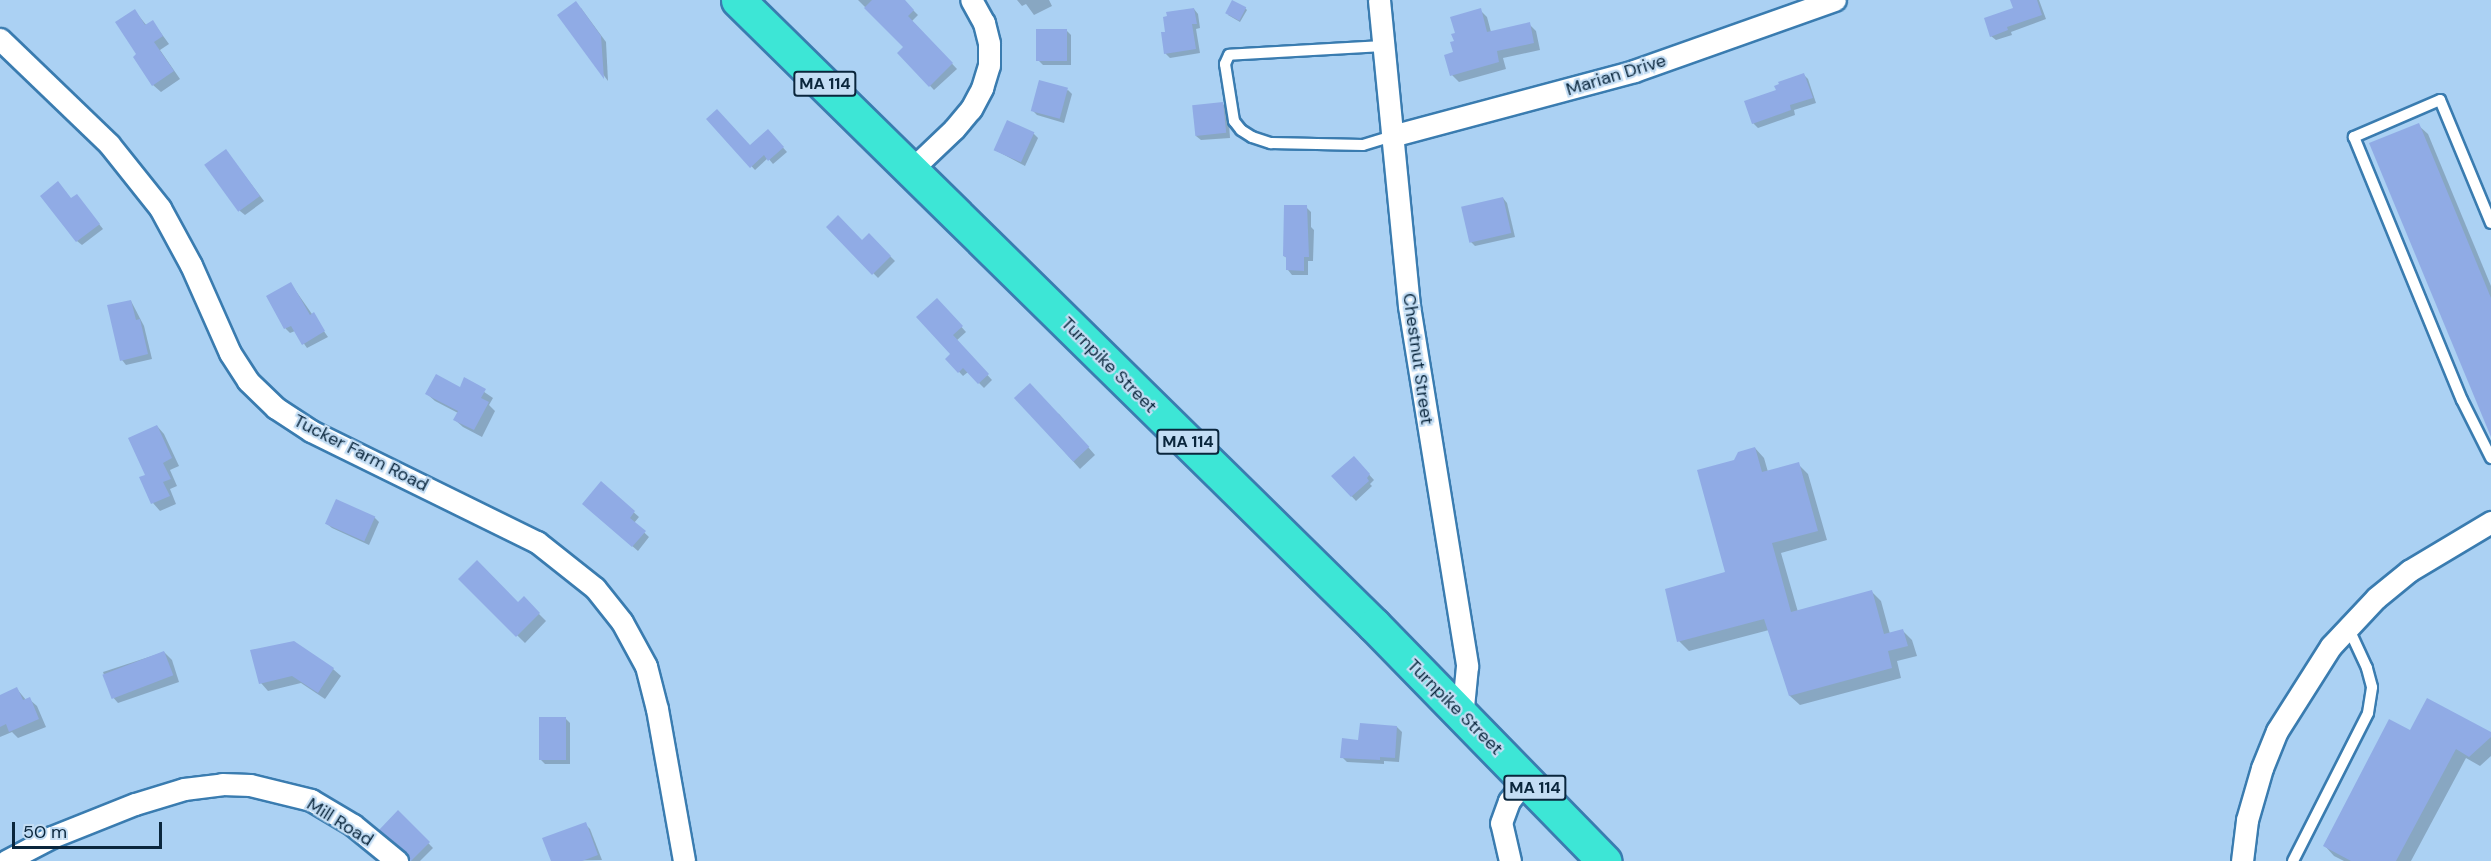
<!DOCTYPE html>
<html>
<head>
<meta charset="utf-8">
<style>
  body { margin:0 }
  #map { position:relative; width:2491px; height:861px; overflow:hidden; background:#abd1f3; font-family:"DM Sans",sans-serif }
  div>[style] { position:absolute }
  .shadow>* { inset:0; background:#0003 }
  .building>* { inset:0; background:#90abe5; transform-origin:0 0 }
  .roads { filter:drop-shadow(2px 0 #3a7cb0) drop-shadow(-2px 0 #3a7cb0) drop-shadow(0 2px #3a7cb0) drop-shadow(0 -2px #3a7cb0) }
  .lane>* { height:10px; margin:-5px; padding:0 5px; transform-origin:5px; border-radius:5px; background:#fff }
  .street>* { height:21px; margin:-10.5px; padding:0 10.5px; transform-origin:10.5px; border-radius:10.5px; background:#fff }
  .highway>* { height:33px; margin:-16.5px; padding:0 16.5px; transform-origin:16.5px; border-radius:16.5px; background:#3de6d6 }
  span { translate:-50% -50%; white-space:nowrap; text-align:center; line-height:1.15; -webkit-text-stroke:4.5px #c3ddf4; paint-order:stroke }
  .shield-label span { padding:2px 4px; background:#c3ddf4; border:2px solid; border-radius:4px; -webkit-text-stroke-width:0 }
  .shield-label { font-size:16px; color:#0a263c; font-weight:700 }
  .street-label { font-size:18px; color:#0a263c }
  .scale { position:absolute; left:12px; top:822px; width:150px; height:27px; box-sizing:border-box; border:3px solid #0a263c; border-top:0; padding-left:8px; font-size:18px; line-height:21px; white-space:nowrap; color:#0a263c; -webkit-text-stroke:4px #c3ddf4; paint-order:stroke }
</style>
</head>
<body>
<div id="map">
  <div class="shadow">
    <div style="clip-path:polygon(858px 0,903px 0,918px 15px,912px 21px,957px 69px,934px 90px,899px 53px,905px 47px)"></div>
    <div style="clip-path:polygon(1017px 0,1049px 0,1052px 6px,1034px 15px,1026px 4px,1022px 6px)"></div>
    <div style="clip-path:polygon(2016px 0,2039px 0,2046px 19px,2011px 32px,2012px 35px,1996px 40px,1991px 36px,2015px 9px)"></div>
    <div style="clip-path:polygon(581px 8px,606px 42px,608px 81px,559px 15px)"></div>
    <div style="clip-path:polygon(1245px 8px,1247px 10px,1240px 22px,1228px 15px)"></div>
    <div style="clip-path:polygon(1194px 9px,1198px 14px,1200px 28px,1196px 29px,1200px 53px,1170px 58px,1165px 53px,1166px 33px)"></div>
    <div style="clip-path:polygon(1480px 10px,1487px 17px,1491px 32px,1529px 24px,1536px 31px,1540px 50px,1503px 58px,1506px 69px,1459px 82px,1452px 75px,1457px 34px)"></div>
    <div style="clip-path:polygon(135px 11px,147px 26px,153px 22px,169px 44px,160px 50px,180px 79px,161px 92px,153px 85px)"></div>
    <div style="clip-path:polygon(1066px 30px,1071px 35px,1071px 65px,1043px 65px,1038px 60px)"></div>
    <div style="clip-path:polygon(1804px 75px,1808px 79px,1816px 103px,1794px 110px,1795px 115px,1758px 128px,1753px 123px,1778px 91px)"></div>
    <div style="clip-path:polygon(1068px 90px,1072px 94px,1064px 123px,1037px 115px,1032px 110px)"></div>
    <div style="clip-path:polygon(1223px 104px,1228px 109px,1230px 138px,1201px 140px,1196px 136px)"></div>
    <div style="clip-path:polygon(708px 119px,750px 147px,768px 131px,787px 152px,773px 164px,768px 158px,755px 170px)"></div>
    <div style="clip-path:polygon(2418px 125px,2428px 134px,2491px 286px,2491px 432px)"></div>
    <div style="clip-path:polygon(1033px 133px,1038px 138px,1025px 166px,995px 150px)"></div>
    <div style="clip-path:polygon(230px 156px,264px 201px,245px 215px,240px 211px)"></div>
    <div style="clip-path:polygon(1503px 198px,1507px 203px,1515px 237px,1475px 246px,1470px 241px)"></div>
    <div style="clip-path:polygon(72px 200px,81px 201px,103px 229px,82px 245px,77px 241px)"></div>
    <div style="clip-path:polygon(1306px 207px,1311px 212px,1311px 227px,1314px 230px,1313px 261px,1308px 261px,1308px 275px,1292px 275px,1288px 270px,1288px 259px,1284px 256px)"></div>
    <div style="clip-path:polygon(828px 227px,862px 242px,869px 235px,895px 261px,878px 278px)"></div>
    <div style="clip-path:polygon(291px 284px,328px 337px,307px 348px,295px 331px,290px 333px,286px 329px,268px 297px)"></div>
    <div style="clip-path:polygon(937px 300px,966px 332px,956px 341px,992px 380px,984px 388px,968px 372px,963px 376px,947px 359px,952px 354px)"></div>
    <div style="clip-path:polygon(131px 301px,144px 326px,152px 359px,126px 365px,122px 360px)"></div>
    <div style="clip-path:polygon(465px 379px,493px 398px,489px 405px,495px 411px,482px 437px,463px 427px,455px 420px,458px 413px,435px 401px,427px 394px,460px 389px)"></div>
    <div style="clip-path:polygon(1016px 398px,1059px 414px,1095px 455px,1080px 469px)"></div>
    <div style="clip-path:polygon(157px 426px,164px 434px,179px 466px,170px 470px,177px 486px,170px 489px,176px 504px,160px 511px,153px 503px,141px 478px,147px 475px)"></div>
    <div style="clip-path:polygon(1755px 448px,1764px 458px,1768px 472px,1798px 464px,1808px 474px,1827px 540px,1781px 553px,1798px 612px,1871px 591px,1881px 601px,1890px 634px,1902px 630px,1912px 640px,1917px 656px,1897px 661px,1901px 678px,1800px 705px,1790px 696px,1769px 630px,1689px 651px,1679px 641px,1727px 573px,1735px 461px)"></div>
    <div style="clip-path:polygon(1354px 458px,1374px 480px,1370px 484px,1372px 486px,1356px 501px,1333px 476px)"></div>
    <div style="clip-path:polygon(601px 483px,639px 517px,634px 523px,649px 537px,638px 551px,588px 508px)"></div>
    <div style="clip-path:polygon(374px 517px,379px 522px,369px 545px,332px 528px,327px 524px)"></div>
    <div style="clip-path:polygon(460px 579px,518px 604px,524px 599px,546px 621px,525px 643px)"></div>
    <div style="clip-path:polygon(252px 651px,333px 669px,341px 676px,325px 699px,301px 683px,268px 691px,261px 683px)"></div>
    <div style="clip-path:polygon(164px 652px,172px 660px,179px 682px,118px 703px,111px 695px,103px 672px)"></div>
    <div style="clip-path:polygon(17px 689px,26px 700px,29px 699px,37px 706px,46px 727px,18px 738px,12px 732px,0 737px,0 696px)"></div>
    <div style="clip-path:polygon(565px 718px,570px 723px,570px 764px,545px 764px,540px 759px)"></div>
    <div style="clip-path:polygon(1397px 727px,1402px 732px,1399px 762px,1384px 761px,1384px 764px,1347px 762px,1342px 757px,1360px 742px)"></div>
    <div style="clip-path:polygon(2410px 732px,2491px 734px,2491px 756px,2480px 766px,2466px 758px,2411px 861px,2344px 861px,2334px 856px,2325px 846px)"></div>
    <div style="clip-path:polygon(398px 812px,433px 848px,420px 861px,411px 861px)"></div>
    <div style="clip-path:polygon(585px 824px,590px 829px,602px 860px,552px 861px)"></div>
  </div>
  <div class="building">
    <div style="clip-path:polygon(872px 0,905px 0,914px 10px,908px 16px,953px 63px,929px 87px,897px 53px,903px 47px,864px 8px)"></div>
    <div style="left:1232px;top:0;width:16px;height:15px;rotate:27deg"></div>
    <div style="clip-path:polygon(2010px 0,2037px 0,2042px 15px,2007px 27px,2008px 30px,1990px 37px,1984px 18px,2013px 8px)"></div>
    <div style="clip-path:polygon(576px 1px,601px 36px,604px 79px,557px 15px)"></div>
    <div style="clip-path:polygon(1194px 8px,1197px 24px,1192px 24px,1196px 49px,1164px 54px,1161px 32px,1165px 32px,1163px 17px,1167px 16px,1166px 12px)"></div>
    <div style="clip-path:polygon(1481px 8px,1487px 32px,1530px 22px,1534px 43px,1497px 51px,1499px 62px,1450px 76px,1444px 55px,1453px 52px,1450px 42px,1454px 41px,1451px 34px,1455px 33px,1450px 17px)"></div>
    <div style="clip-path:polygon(135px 9px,145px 25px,153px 20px,163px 36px,154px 42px,174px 71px,152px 86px,133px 57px,136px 54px,115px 22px)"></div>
    <div style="left:1036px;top:29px;width:31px;height:32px"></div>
    <div style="clip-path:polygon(1804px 73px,1813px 98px,1790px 105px,1791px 110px,1752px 124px,1744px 101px,1776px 90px,1774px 86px,1779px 84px,1778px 82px)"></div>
    <div style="left:1039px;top:80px;width:30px;height:32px;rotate:15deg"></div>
    <div style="left:1223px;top:102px;width:31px;height:31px;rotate:84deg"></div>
    <div style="clip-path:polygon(717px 109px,750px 145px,768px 129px,784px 147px,768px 161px,764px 155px,750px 168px,706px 119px)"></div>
    <div style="left:1007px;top:120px;width:30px;height:33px;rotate:24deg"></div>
    <div style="clip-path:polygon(2419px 123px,2491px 298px,2491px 437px,2369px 143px)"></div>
    <div style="left:226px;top:149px;width:58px;height:27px;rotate:54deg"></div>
    <div style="clip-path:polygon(58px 181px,71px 198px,77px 194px,100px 224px,76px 242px,40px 196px)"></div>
    <div style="left:1503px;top:197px;width:37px;height:43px;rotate:77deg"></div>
    <div style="clip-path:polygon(1284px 205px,1307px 205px,1309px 257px,1304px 257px,1304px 271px,1286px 270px,1286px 257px,1283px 256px)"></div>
    <div style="clip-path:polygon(838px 215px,862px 240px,869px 233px,891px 256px,872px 275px,826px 227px)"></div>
    <div style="clip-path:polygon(291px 282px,310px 315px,314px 312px,325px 331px,302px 345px,291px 326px,284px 329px,266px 296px)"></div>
    <div style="clip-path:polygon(937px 298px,963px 326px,953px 335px,989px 374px,978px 384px,963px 368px,958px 373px,945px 359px,950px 354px,916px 317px)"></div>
    <div style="clip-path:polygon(131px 300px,136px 320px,140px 319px,148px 354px,120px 361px,107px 305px)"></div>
    <div style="clip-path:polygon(436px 374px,460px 387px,464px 377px,486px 389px,481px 398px,489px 402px,474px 430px,453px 420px,458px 411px,425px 394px)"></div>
    <div style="left:1030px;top:383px;width:87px;height:22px;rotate:47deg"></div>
    <div style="clip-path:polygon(157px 425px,172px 458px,163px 463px,171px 479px,163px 482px,170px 496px,151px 504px,139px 477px,145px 475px,128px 438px)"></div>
    <div style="clip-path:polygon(1755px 447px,1762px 472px,1799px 462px,1818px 531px,1772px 543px,1791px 612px,1872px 590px,1884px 634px,1903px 629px,1908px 646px,1888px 651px,1892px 668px,1789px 696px,1764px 619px,1677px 642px,1665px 589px,1725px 572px,1697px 470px,1734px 460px,1738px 452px)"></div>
    <div style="clip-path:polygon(1354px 456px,1370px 474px,1367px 478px,1369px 481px,1351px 497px,1331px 476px)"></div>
    <div style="clip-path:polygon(601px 481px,635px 511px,630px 518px,646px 531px,632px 547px,582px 504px)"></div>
    <div style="left:336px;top:499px;width:43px;height:27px;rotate:24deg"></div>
    <div style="clip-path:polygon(477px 560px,518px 602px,524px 596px,540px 613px,516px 637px,458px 579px)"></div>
    <div style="clip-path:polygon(294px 641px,334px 668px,318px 693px,292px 676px,259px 684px,250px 650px)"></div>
    <div style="left:164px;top:651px;width:26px;height:66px;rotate:69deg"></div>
    <div style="clip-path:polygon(17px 687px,23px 700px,30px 697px,39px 719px,9px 732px,6px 724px,0 727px,0 695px)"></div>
    <div style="clip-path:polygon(2427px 698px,2491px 732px,2491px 737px,2469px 757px,2456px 749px,2396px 861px,2351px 861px,2323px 846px,2389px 719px,2410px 730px)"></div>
    <div style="left:539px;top:717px;width:27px;height:43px"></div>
    <div style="clip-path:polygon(1360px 723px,1397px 726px,1395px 758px,1380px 757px,1380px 760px,1340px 758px,1342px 738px,1358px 740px)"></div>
    <div style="clip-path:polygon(398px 810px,430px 842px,411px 861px,405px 851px,379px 830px)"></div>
    <div style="clip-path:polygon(586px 822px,598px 855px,582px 861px,551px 861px,542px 838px)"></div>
  </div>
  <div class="roads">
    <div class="lane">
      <div style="left:1383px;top:46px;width:154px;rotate:176.7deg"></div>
      <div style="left:1229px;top:55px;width:10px;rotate:114deg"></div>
      <div style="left:1225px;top:64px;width:58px;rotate:81deg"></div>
      <div style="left:1234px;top:121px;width:11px;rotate:52deg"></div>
      <div style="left:1241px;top:130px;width:13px;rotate:32deg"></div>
      <div style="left:1252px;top:137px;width:20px;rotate:18deg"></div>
      <div style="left:1271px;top:143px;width:92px;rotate:1.2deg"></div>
      <div style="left:1363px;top:145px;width:30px;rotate:-17deg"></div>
      <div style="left:2491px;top:223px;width:133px;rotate:-112.5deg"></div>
      <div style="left:2440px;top:100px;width:94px;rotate:156.7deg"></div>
      <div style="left:2354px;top:137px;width:284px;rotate:67.7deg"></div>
      <div style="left:2462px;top:400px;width:65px;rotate:63.4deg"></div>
      <div style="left:2293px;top:861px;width:166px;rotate:-63.1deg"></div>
      <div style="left:2368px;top:713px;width:26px;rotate:-81deg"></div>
      <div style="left:2372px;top:687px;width:20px;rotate:-105deg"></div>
      <div style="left:2367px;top:668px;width:45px;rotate:-114.9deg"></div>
    </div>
    <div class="street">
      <div style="left:1379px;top:0;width:307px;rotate:84.4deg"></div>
      <div style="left:1409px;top:306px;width:365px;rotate:80.8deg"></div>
      <div style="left:1467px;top:666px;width:51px;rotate:95.6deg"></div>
      <div style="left:0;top:39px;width:151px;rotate:43.9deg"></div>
      <div style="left:109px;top:144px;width:82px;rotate:51.4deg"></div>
      <div style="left:160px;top:208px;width:65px;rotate:61.5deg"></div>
      <div style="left:191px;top:265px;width:96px;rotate:66.1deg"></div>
      <div style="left:230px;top:353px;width:33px;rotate:57deg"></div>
      <div style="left:248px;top:381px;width:39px;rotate:44deg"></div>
      <div style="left:276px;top:408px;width:42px;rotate:33.3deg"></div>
      <div style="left:311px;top:431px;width:252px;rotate:26.2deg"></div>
      <div style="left:537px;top:542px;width:74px;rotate:38.4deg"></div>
      <div style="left:595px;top:588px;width:43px;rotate:51.5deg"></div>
      <div style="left:622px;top:622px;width:50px;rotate:61.4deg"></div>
      <div style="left:646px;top:666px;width:44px;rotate:75.7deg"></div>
      <div style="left:657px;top:709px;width:154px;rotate:79.9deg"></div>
      <div style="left:1392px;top:136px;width:251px;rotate:-15deg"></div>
      <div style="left:1634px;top:71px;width:213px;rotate:-19.5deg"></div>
      <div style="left:912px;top:169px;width:58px;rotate:-43.6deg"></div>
      <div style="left:954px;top:129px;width:26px;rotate:-50deg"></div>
      <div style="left:971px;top:109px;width:24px;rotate:-62deg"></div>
      <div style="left:982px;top:88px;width:24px;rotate:-73deg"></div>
      <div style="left:989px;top:65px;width:22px;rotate:-90deg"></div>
      <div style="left:989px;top:43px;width:21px;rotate:-104deg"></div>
      <div style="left:984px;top:23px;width:26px;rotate:-119deg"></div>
      <div style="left:6px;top:861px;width:52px;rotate:-27.6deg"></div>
      <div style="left:52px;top:837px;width:89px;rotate:-21.7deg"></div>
      <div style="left:135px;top:804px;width:51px;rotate:-17deg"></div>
      <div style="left:184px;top:789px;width:38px;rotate:-7deg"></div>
      <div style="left:222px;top:784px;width:28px;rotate:2deg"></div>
      <div style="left:250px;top:785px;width:63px;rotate:13.8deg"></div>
      <div style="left:311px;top:800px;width:49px;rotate:30.8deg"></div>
      <div style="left:353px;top:825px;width:57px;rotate:39.3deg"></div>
      <div style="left:1510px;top:861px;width:39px;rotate:-103deg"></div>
      <div style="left:1501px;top:823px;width:23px;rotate:-70deg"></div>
      <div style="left:1509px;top:801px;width:28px;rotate:-52deg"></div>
      <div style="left:2242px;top:861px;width:41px;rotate:-83deg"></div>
      <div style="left:2247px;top:820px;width:54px;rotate:-73.9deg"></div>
      <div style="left:2262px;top:768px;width:40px;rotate:-68deg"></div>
      <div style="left:2277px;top:731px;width:101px;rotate:-57.6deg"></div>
      <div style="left:2331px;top:646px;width:66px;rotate:-46.8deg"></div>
      <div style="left:2376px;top:598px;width:43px;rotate:-39.3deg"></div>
      <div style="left:2409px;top:571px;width:96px;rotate:-30.9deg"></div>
    </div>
    <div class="highway">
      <div style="left:738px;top:0;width:892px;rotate:44.5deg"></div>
      <div style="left:1374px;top:625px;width:330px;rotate:45.7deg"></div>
    </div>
  </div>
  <div class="shield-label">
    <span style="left:825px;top:84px">MA 114</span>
    <span style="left:1188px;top:442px">MA 114</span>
    <span style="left:1535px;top:788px">MA 114</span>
  </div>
  <div class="street-label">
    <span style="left:1616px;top:75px;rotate:-17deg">Marian Drive</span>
    <span style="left:1418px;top:359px;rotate:82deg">Chestnut Street</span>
    <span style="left:1109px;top:365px;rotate:45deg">Turnpike Street</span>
    <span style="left:361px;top:453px;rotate:27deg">Tucker Farm Road</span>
    <span style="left:1455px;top:707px;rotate:45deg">Turnpike Street</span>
    <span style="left:340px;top:822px;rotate:32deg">Mill Road</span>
  </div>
  <div class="scale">50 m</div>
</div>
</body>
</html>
